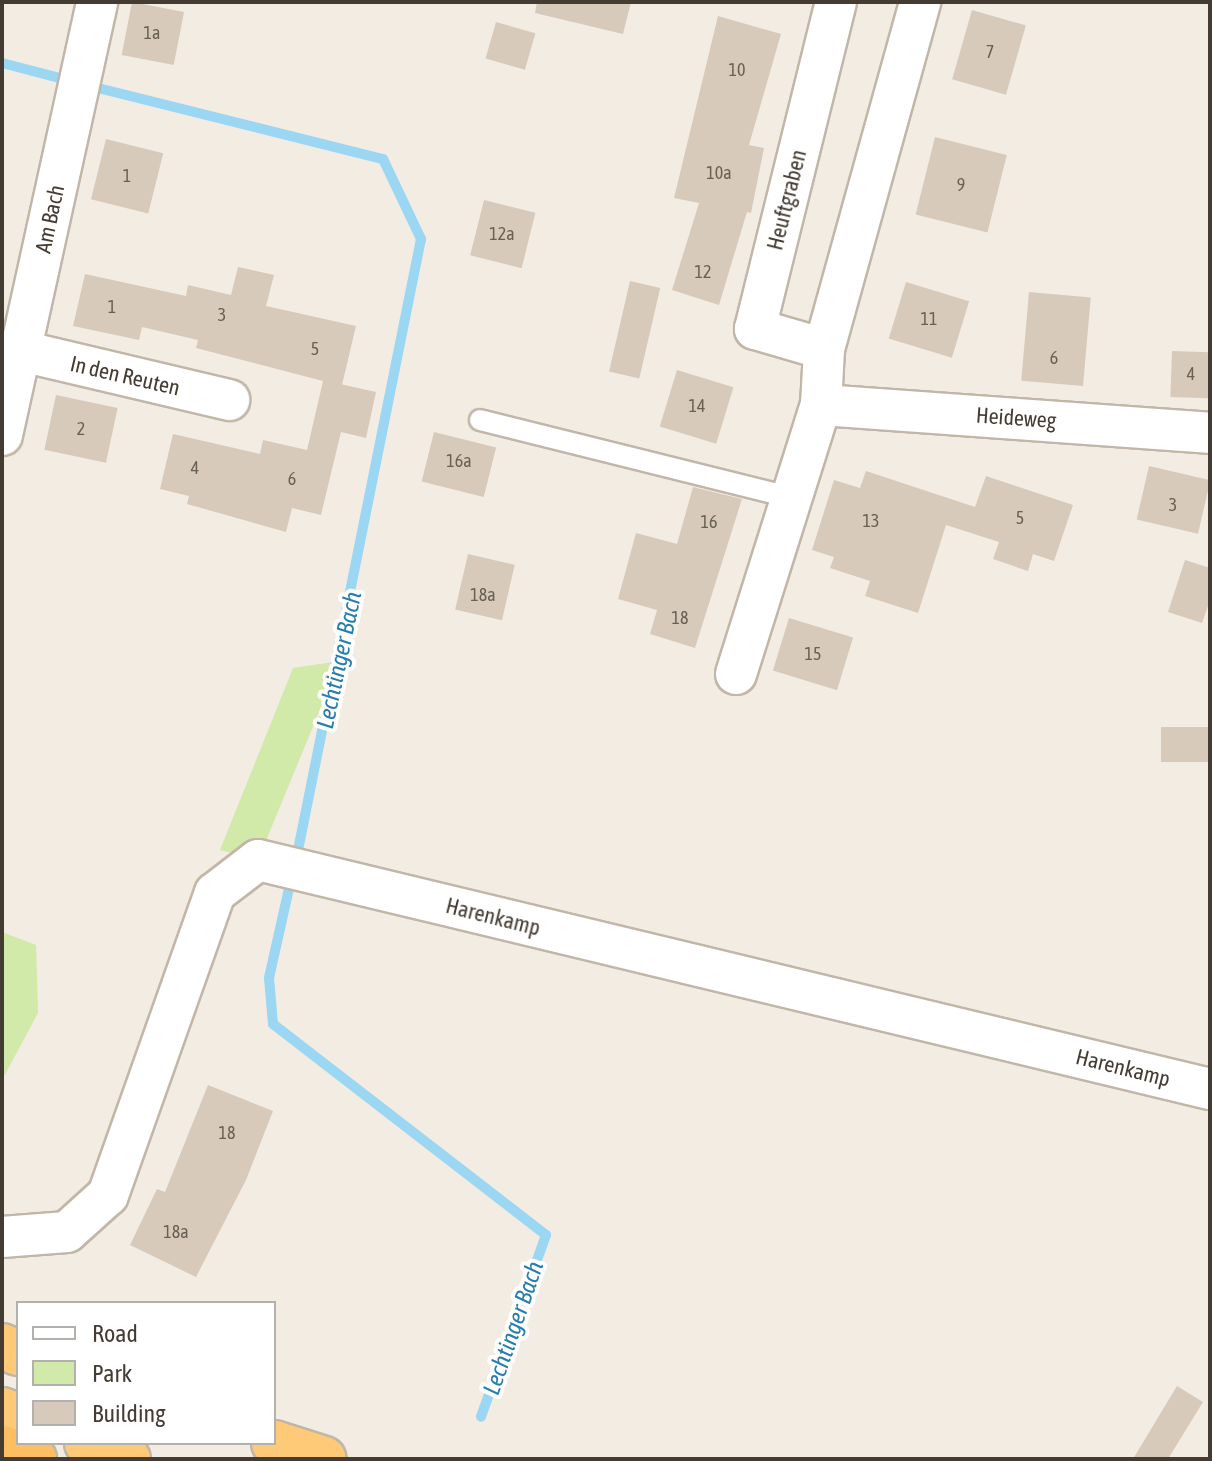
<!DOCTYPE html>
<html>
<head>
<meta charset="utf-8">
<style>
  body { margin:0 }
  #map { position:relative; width:1212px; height:1461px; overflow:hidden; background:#f2ece3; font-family:"Asap Condensed",sans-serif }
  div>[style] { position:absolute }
  .green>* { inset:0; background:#d1e9a9 }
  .stream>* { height:10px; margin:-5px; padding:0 5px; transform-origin:5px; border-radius:5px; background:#9bd6f3 }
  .building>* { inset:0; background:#d7cabb; transform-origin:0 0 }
  .roads { filter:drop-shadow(2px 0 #c1b6a8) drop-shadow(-2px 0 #c1b6a8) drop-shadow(0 2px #c1b6a8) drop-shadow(0 -2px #c1b6a8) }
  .service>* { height:20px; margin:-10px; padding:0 10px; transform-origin:10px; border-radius:10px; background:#fff }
  .minor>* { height:40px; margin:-20px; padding:0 20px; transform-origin:20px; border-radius:20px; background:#fff }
  .trunk>* { height:44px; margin:-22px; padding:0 22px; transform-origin:22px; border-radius:22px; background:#ffca78 }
  .motorway>* { height:44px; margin:-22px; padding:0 22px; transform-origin:22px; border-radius:22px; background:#ffbe61 }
  span { translate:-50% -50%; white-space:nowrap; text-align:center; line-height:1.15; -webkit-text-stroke:8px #fff; paint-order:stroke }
  .number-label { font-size:18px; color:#696055 }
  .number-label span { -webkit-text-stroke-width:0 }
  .street-label { font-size:22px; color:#443c33 }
  .water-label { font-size:24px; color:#277eab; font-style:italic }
  .frame { position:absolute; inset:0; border:4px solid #443c33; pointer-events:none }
  .legend { position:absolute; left:16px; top:1301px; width:260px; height:144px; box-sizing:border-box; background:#fff; border:2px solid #b4b1ad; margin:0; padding:10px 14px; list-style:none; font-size:24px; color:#443c33 }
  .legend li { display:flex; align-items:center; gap:16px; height:40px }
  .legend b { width:40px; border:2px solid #b4b1ad }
</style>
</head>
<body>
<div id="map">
  <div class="green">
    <div style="clip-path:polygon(340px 661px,258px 860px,220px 850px,293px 668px)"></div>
    <div style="clip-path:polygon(2px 932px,36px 945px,38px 1013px,2px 1080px)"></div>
  </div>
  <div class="stream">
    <div style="left:2px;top:63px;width:71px;rotate:14.6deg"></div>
    <div style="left:86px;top:85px;width:306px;rotate:14deg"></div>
    <div style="left:383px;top:159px;width:89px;rotate:64.6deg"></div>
    <div style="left:421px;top:239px;width:633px;rotate:101.38deg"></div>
    <div style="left:292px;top:875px;width:106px;rotate:102.6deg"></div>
    <div style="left:269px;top:978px;width:46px;rotate:85deg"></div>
    <div style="left:273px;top:1024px;width:345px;rotate:37.7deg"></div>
    <div style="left:546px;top:1235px;width:193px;rotate:109.7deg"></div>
  </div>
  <div class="building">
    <div style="left:132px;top:2px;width:53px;height:54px;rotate:11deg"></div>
    <div style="clip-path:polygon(537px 2px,631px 2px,623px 34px,535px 13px)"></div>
    <div style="left:972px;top:10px;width:56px;height:72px;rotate:16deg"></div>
    <div style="clip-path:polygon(718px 16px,781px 34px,749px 145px,764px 148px,751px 213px,747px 212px,719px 305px,672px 290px,699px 203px,674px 198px)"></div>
    <div style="left:496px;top:22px;width:41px;height:38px;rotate:16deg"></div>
    <div style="left:935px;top:137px;width:74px;height:80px;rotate:14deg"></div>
    <div style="left:106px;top:139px;width:59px;height:62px;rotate:14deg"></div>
    <div style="left:484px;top:200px;width:53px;height:57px;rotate:14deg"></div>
    <div style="clip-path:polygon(238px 267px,274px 275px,266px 306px,356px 326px,342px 385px,331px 382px,376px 392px,366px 438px,341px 432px,321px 515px,292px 508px,286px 532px,187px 504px,189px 496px,160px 489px,173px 434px,260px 454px,263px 440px,307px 450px,323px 381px,196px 348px,198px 340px,142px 327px,139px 340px,73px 326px,85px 274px,186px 296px,188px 285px,231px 295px)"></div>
    <div style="left:630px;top:281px;width:31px;height:93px;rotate:13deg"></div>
    <div style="left:906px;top:282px;width:66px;height:59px;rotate:17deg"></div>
    <div style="left:1029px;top:292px;width:62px;height:89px;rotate:5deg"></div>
    <div style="left:1172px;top:351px;width:38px;height:46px;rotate:2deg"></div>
    <div style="left:677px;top:370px;width:59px;height:59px;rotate:17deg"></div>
    <div style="left:56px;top:395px;width:63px;height:56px;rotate:12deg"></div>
    <div style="left:434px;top:432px;width:64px;height:51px;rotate:14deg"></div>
    <div style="left:1149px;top:466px;width:63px;height:55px;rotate:13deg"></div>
    <div style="clip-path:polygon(866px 471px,975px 507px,986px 476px,1073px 505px,1054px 561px,1033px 554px,1028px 571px,993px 559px,999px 542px,946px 525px,918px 613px,865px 596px,870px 581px,830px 568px,834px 557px,812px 550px,834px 480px,860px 488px)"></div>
    <div style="clip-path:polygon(693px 487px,742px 499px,695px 648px,650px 634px,657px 610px,618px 599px,636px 533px,677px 544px)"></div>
    <div style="left:468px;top:554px;width:48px;height:57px;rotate:13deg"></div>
    <div style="clip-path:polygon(1185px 560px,1210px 568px,1210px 600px,1202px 623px,1168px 612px)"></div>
    <div style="left:789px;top:618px;width:67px;height:55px;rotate:17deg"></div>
    <div style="left:1210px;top:727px;width:35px;height:49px;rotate:90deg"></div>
    <div style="clip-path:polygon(208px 1085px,273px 1111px,246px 1180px,196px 1277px,130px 1245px,157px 1189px,165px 1192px)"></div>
    <div style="clip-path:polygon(1177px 1386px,1203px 1402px,1168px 1459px,1133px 1459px)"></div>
  </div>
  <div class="roads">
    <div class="service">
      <div style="left:480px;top:420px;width:322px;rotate:14deg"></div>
    </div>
    <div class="minor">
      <div style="left:824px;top:349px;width:72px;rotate:-163.8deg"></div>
      <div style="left:755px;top:329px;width:337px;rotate:-76.1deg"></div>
      <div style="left:22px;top:351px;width:213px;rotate:13.3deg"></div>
      <div style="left:821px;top:405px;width:390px;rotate:4.1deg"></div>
      <div style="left:2px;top:435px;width:443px;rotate:-77.6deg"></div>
      <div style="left:736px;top:674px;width:282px;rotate:-72.5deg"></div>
      <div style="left:821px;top:405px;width:56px;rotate:-86.9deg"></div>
      <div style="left:824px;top:349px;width:360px;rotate:-74.5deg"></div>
      <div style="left:2px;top:1237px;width:65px;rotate:-4.4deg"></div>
      <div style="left:67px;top:1232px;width:55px;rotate:-42.1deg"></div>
      <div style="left:108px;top:1195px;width:320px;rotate:-70.5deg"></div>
      <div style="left:215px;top:893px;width:54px;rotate:-37.5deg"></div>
      <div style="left:258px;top:860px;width:979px;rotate:13.53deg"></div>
    </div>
    <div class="trunk">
      <div style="left:2px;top:1346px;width:17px;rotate:24deg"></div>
      <div style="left:2px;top:1410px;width:17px;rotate:21deg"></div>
      <div style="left:87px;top:1443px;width:44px;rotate:21.3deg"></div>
      <div style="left:274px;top:1443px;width:52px;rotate:17.7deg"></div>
    </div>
    <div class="motorway">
      <div style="left:2px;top:1448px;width:34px;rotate:19deg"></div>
    </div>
  </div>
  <div class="number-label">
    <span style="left:152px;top:33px">1a</span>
    <span style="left:990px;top:52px">7</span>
    <span style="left:737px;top:70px">10</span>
    <span style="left:719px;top:173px">10a</span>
    <span style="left:127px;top:176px">1</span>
    <span style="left:961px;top:185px">9</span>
    <span style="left:502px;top:234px">12a</span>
    <span style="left:703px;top:272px">12</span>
    <span style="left:112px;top:307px">1</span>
    <span style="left:222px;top:315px">3</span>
    <span style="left:929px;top:319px">11</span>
    <span style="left:315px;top:349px">5</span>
    <span style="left:1054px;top:358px">6</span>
    <span style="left:1191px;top:374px">4</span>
    <span style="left:697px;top:406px">14</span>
    <span style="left:81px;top:429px">2</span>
    <span style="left:459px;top:461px">16a</span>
    <span style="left:195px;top:468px">4</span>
    <span style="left:292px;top:479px">6</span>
    <span style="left:1173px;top:505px">3</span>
    <span style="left:1020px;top:518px">5</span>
    <span style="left:871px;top:521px">13</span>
    <span style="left:709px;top:522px">16</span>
    <span style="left:483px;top:595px">18a</span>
    <span style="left:680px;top:618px">18</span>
    <span style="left:813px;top:654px">15</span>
    <span style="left:227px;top:1133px">18</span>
    <span style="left:176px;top:1232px">18a</span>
  </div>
  <div class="street-label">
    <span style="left:787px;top:200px;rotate:-76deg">Heuftgraben</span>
    <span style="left:50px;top:219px;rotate:-78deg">Am Bach</span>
    <span style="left:125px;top:376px;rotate:13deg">In den Reuten</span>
    <span style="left:1016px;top:418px;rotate:4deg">Heideweg</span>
    <span style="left:493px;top:917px;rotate:14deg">Harenkamp</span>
    <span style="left:1123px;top:1068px;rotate:14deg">Harenkamp</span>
  </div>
  <div class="water-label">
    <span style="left:339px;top:660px;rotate:-78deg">Lechtinger Bach</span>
    <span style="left:513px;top:1328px;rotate:-71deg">Lechtinger Bach</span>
  </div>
  <div class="frame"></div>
  <ul class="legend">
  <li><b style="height:10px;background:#fff"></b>Road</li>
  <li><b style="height:22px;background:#d1e9a9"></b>Park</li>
  <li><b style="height:22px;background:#d7cabb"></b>Building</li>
  </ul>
</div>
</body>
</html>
